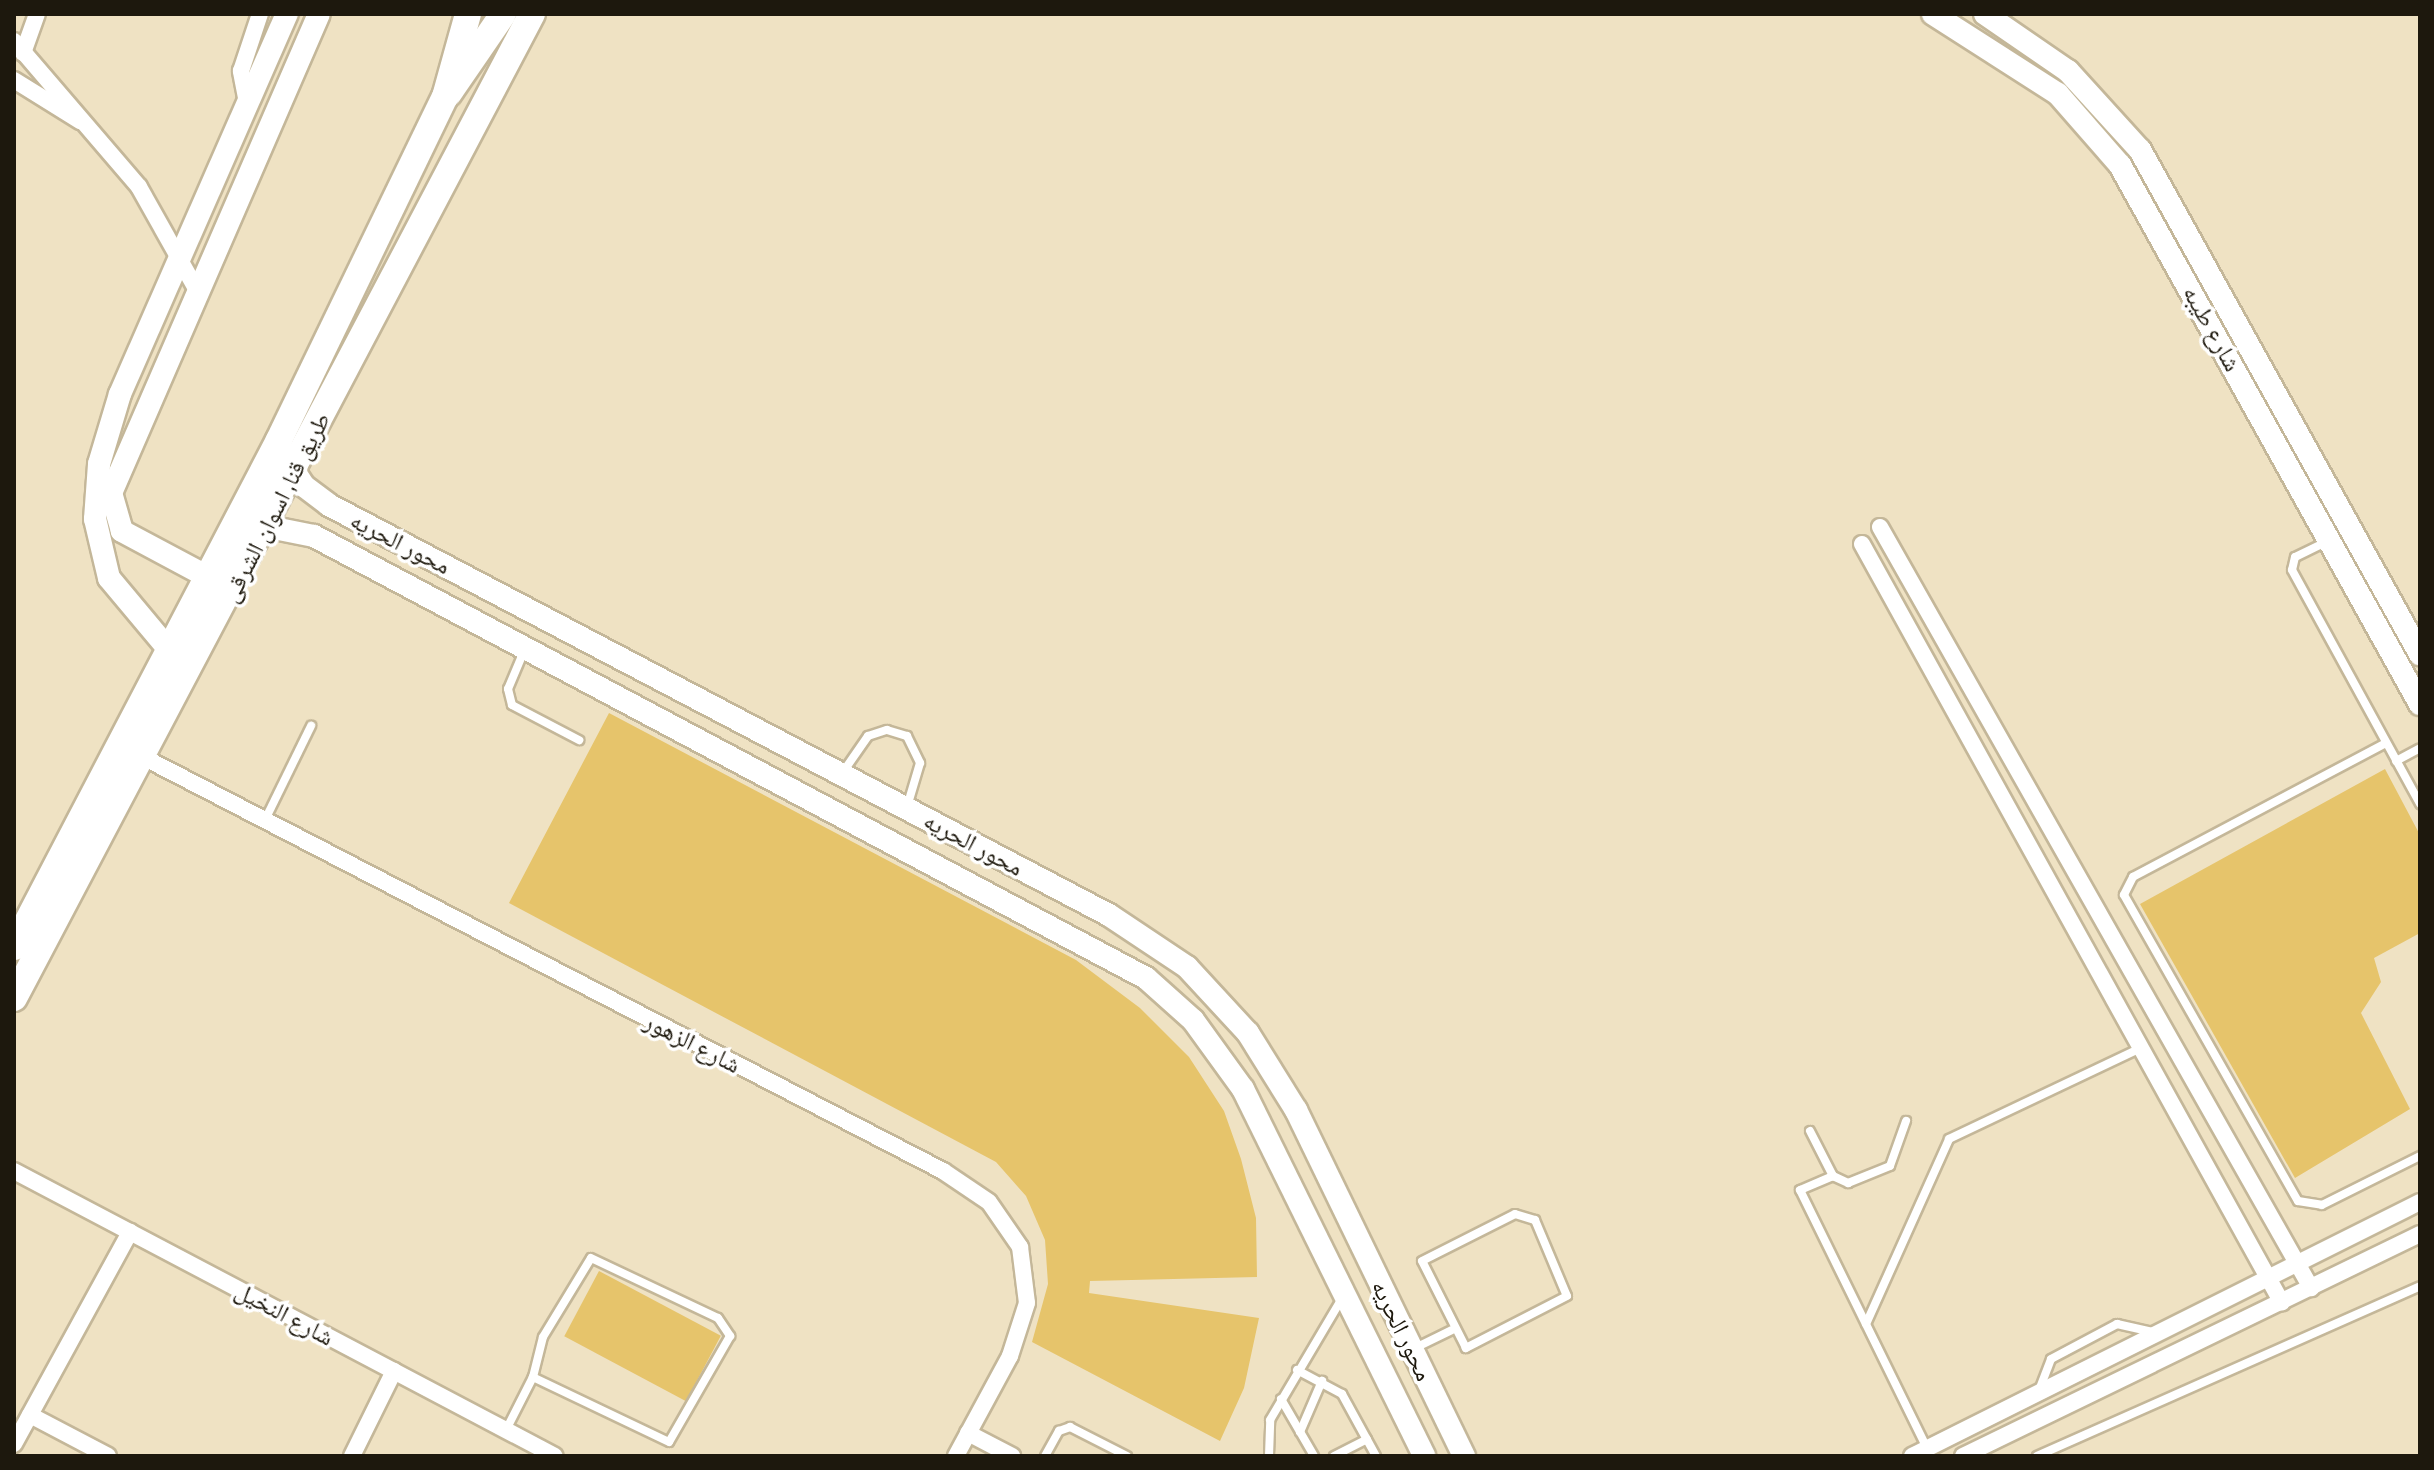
<!DOCTYPE html>
<html>
<head>
<meta charset="utf-8">
<style>
  body { margin:0 }
  #map { position:relative; width:2434px; height:1470px; overflow:hidden; background:#efe2c3; font-family:"Exo 2","Noto Naskh Arabic",sans-serif }
  div>[style] { position:absolute }
  .building>* { inset:0; background:#e6c46b; transform-origin:0 0 }
  .roads { filter:drop-shadow(2px 0 #c4b799) drop-shadow(-2px 0 #c4b799) drop-shadow(0 2px #c4b799) drop-shadow(0 -2px #c4b799) }
  .lane>* { height:8px; margin:-4px; padding:0 4px; transform-origin:4px; border-radius:4px; background:#fff }
  .street>* { height:16px; margin:-8px; padding:0 8px; transform-origin:8px; border-radius:8px; background:#fff }
  .secondary>* { height:22px; margin:-11px; padding:0 11px; transform-origin:11px; border-radius:11px; background:#fff }
  .primary>* { height:26px; margin:-13px; padding:0 13px; transform-origin:13px; border-radius:13px; background:#fff }
  span { translate:-50% -50%; white-space:nowrap; text-align:center; line-height:1.15; -webkit-text-stroke:7px #fff; paint-order:stroke }
  .street-label { font-size:24px; color:#1d180d }
  .frame { position:absolute; inset:0; border:16px solid #1d180d; pointer-events:none }
</style>
</head>
<body>
<div id="map">
  <div class="building">
    <div style="clip-path:polygon(609px 713px,1076px 960px,1140px 1008px,1189px 1057px,1224px 1111px,1241px 1159px,1256px 1218px,1257px 1277px,1090px 1281px,1089px 1293px,1259px 1318px,1244px 1388px,1220px 1441px,1032px 1342px,1048px 1284px,1045px 1240px,1026px 1196px,996px 1162px,509px 903px)"></div>
    <div style="clip-path:polygon(2385px 769px,2420px 835px,2420px 933px,2374px 958px,2381px 982px,2361px 1013px,2410px 1109px,2295px 1178px,2140px 904px)"></div>
    <div style="left:599px;top:1271px;width:138px;height:74px;rotate:28deg"></div>
  </div>
  <div class="roads">
    <div class="lane">
      <div style="left:2326px;top:542px;width:34px;rotate:154deg"></div>
      <div style="left:2295px;top:557px;width:13px;rotate:103deg"></div>
      <div style="left:2292px;top:570px;width:267px;rotate:61.3deg"></div>
      <div style="left:524px;top:651px;width:41px;rotate:112.8deg"></div>
      <div style="left:508px;top:689px;width:16px;rotate:76deg"></div>
      <div style="left:512px;top:705px;width:76px;rotate:27.6deg"></div>
      <div style="left:2386px;top:743px;width:286px;rotate:152.1deg"></div>
      <div style="left:2133px;top:877px;width:20px;rotate:117deg"></div>
      <div style="left:2124px;top:895px;width:352px;rotate:60.4deg"></div>
      <div style="left:2298px;top:1201px;width:24px;rotate:9deg"></div>
      <div style="left:2322px;top:1205px;width:110px;rotate:-26.6deg"></div>
      <div style="left:2396px;top:761px;width:27px;rotate:-28deg"></div>
      <div style="left:843px;top:772px;width:44px;rotate:-55.2deg"></div>
      <div style="left:868px;top:736px;width:20px;rotate:-18deg"></div>
      <div style="left:887px;top:730px;width:21px;rotate:17deg"></div>
      <div style="left:907px;top:736px;width:30px;rotate:64deg"></div>
      <div style="left:920px;top:763px;width:46px;rotate:106.5deg"></div>
      <div style="left:265px;top:820px;width:105px;rotate:-63.9deg"></div>
      <div style="left:1810px;top:1131px;width:51px;rotate:62.9deg"></div>
      <div style="left:1833px;top:1176px;width:17px;rotate:25deg"></div>
      <div style="left:1848px;top:1183px;width:45px;rotate:-22deg"></div>
      <div style="left:1890px;top:1166px;width:48px;rotate:-70.4deg"></div>
      <div style="left:1833px;top:1176px;width:36px;rotate:157deg"></div>
      <div style="left:1800px;top:1190px;width:288px;rotate:63.8deg"></div>
      <div style="left:1515px;top:1214px;width:21px;rotate:17deg"></div>
      <div style="left:1535px;top:1220px;width:82px;rotate:67.2deg"></div>
      <div style="left:1567px;top:1296px;width:114px;rotate:152.8deg"></div>
      <div style="left:1466px;top:1348px;width:97px;rotate:-116.8deg"></div>
      <div style="left:1422px;top:1261px;width:104px;rotate:-26.8deg"></div>
      <div style="left:1866px;top:1324px;width:203px;rotate:-65.8deg"></div>
      <div style="left:1949px;top:1139px;width:215px;rotate:-25.4deg"></div>
      <div style="left:1413px;top:1349px;width:43px;rotate:-26deg"></div>
      <div style="left:1297px;top:1370px;width:51px;rotate:28.1deg"></div>
      <div style="left:1342px;top:1394px;width:71px;rotate:61.3deg"></div>
      <div style="left:2038px;top:1393px;width:36px;rotate:-69deg"></div>
      <div style="left:2051px;top:1359px;width:75px;rotate:-27.9deg"></div>
      <div style="left:2117px;top:1324px;width:41px;rotate:12.7deg"></div>
      <div style="left:1281px;top:1399px;width:66px;rotate:59.9deg"></div>
      <div style="left:506px;top:1430px;width:59px;rotate:-63deg"></div>
      <div style="left:533px;top:1377px;width:41px;rotate:-76deg"></div>
      <div style="left:543px;top:1337px;width:92px;rotate:-58.7deg"></div>
      <div style="left:591px;top:1258px;width:140px;rotate:25.3deg"></div>
      <div style="left:718px;top:1318px;width:22px;rotate:56deg"></div>
      <div style="left:730px;top:1336px;width:122px;rotate:119.9deg"></div>
      <div style="left:669px;top:1442px;width:151px;rotate:-154.5deg"></div>
      <div style="left:1300px;top:1432px;width:56px;rotate:-66.7deg"></div>
      <div style="left:1045px;top:1456px;width:29px;rotate:-61deg"></div>
      <div style="left:1059px;top:1431px;width:12px;rotate:-20deg"></div>
      <div style="left:1070px;top:1427px;width:64px;rotate:27deg"></div>
      <div style="left:1269px;top:1456px;width:36px;rotate:-88deg"></div>
      <div style="left:1270px;top:1420px;width:145px;rotate:-59.4deg"></div>
      <div style="left:1334px;top:1456px;width:37px;rotate:-27deg"></div>
      <div style="left:2037px;top:1456px;width:419px;rotate:-23.9deg"></div>
    </div>
    <div class="street">
      <div style="left:14px;top:41px;width:192px;rotate:49.4deg"></div>
      <div style="left:139px;top:187px;width:123px;rotate:60.7deg"></div>
      <div style="left:23px;top:53px;width:41px;rotate:-70.3deg"></div>
      <div style="left:14px;top:80px;width:78px;rotate:31.8deg"></div>
      <div style="left:248px;top:108px;width:38px;rotate:-101deg"></div>
      <div style="left:241px;top:71px;width:60px;rotate:-71.6deg"></div>
      <div style="left:1880px;top:527px;width:875px;rotate:60.47deg"></div>
      <div style="left:1862px;top:544px;width:867px;rotate:61.04deg"></div>
      <div style="left:143px;top:757px;width:901px;rotate:27.36deg"></div>
      <div style="left:943px;top:1171px;width:55px;rotate:34deg"></div>
      <div style="left:989px;top:1202px;width:55px;rotate:55.4deg"></div>
      <div style="left:1020px;top:1247px;width:56px;rotate:82.9deg"></div>
      <div style="left:1027px;top:1303px;width:56px;rotate:107.8deg"></div>
      <div style="left:1010px;top:1356px;width:114px;rotate:118.4deg"></div>
      <div style="left:14px;top:1171px;width:611px;rotate:27.78deg"></div>
      <div style="left:30px;top:1415px;width:88px;rotate:27.7deg"></div>
      <div style="left:968px;top:1433px;width:50px;rotate:27.6deg"></div>
      <div style="left:14px;top:1444px;width:242px;rotate:-61.3deg"></div>
      <div style="left:352px;top:1456px;width:95px;rotate:-63.7deg"></div>
      <div style="left:1912px;top:1456px;width:568px;rotate:-26.57deg"></div>
      <div style="left:1963px;top:1456px;width:508px;rotate:-25.91deg"></div>
    </div>
    <div class="secondary">
      <div style="left:1933px;top:14px;width:148px;rotate:32.6deg"></div>
      <div style="left:2058px;top:94px;width:94px;rotate:48.9deg"></div>
      <div style="left:2120px;top:165px;width:617px;rotate:60.9deg"></div>
      <div style="left:1985px;top:14px;width:101px;rotate:34.5deg"></div>
      <div style="left:2068px;top:71px;width:107px;rotate:47.7deg"></div>
      <div style="left:2140px;top:150px;width:577px;rotate:60.95deg"></div>
      <div style="left:285px;top:457px;width:35px;rotate:57deg"></div>
      <div style="left:304px;top:486px;width:31px;rotate:37deg"></div>
      <div style="left:329px;top:505px;width:881px;rotate:27.73deg"></div>
      <div style="left:1109px;top:915px;width:94px;rotate:33.7deg"></div>
      <div style="left:1187px;top:967px;width:90px;rotate:47.3deg"></div>
      <div style="left:1248px;top:1033px;width:91px;rotate:58.1deg"></div>
      <div style="left:1296px;top:1110px;width:385px;rotate:64.1deg"></div>
      <div style="left:249px;top:523px;width:66px;rotate:11.3deg"></div>
      <div style="left:314px;top:536px;width:942px;rotate:27.98deg"></div>
      <div style="left:1146px;top:978px;width:63px;rotate:41.8deg"></div>
      <div style="left:1193px;top:1020px;width:85px;rotate:54.1deg"></div>
      <div style="left:1243px;top:1089px;width:409px;rotate:63.7deg"></div>
      <div style="left:208px;top:577px;width:98px;rotate:-151.9deg"></div>
      <div style="left:122px;top:531px;width:40px;rotate:-106deg"></div>
      <div style="left:111px;top:493px;width:522px;rotate:-66.53deg"></div>
      <div style="left:170px;top:651px;width:95px;rotate:-129.9deg"></div>
      <div style="left:109px;top:578px;width:61px;rotate:-103.3deg"></div>
      <div style="left:95px;top:519px;width:55px;rotate:-85.8deg"></div>
      <div style="left:99px;top:464px;width:73px;rotate:-73.3deg"></div>
      <div style="left:120px;top:394px;width:415px;rotate:-66.3deg"></div>
    </div>
    <div class="primary">
      <div style="left:449px;top:93px;width:96px;rotate:-55.6deg"></div>
      <div style="left:14px;top:947px;width:572px;rotate:-62.4deg"></div>
      <div style="left:279px;top:440px;width:381px;rotate:-64.2deg"></div>
      <div style="left:445px;top:97px;width:86px;rotate:-74.5deg"></div>
      <div style="left:14px;top:998px;width:1112px;rotate:-62.24deg"></div>
    </div>
  </div>
  <div class="street-label">
    <span style="left:2213px;top:328px;rotate:61deg">شارع طيبه</span>
    <span style="left:275px;top:507px;rotate:-63deg">طريق قنا, اسوان الشرقى</span>
    <span style="left:401px;top:542px;rotate:27deg">محور الحريه</span>
    <span style="left:974px;top:843px;rotate:28deg">محور الحريه</span>
    <span style="left:693px;top:1042px;rotate:27deg">شارع الزهور</span>
    <span style="left:285px;top:1313px;rotate:28deg">شارع النخيل</span>
    <span style="left:1403px;top:1330px;rotate:64deg">محور الحريه</span>
  </div>
  <div class="frame"></div>
</div>
</body>
</html>
